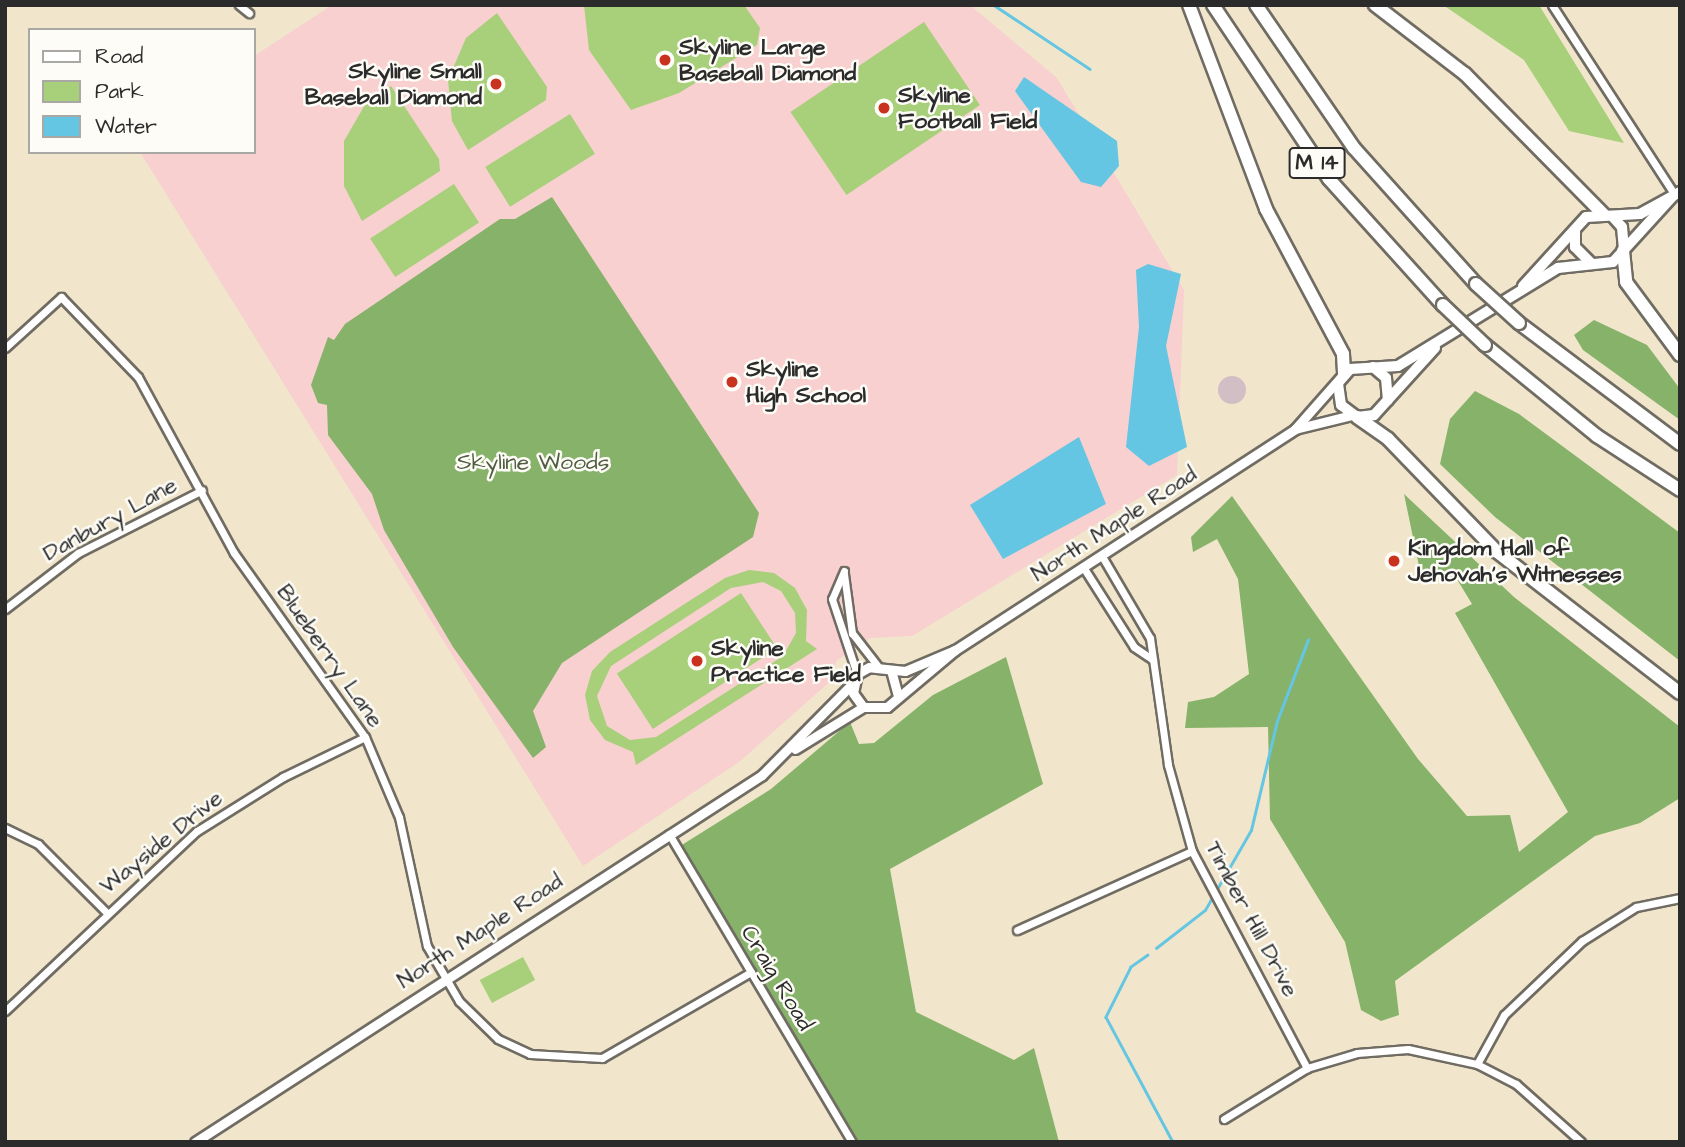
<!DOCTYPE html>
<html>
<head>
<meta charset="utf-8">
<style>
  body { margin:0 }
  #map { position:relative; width:1685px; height:1147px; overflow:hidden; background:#f1e6cb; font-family:"Architects Daughter",sans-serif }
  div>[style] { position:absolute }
  .built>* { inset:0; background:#f7d0cf }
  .industrial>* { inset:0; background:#d2bec5 }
  .round { border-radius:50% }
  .green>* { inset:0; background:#a8cf7a; transform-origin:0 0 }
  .forest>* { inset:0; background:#86b26a }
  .water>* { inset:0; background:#64c6e2 }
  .stream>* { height:2.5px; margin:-1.25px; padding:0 1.25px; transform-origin:1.25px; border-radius:1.25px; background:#64c6e2 }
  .roads { filter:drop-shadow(2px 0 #706c63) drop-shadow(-2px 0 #706c63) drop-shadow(0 2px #706c63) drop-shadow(0 -2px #706c63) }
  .minor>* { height:7px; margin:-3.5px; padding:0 3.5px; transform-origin:3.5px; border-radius:3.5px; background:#fff }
  .tertiary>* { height:9px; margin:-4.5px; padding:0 4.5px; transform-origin:4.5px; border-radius:4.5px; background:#fff }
  .secondary>* { height:10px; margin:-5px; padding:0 5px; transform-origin:5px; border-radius:5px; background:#fff }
  .motorway>* { height:12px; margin:-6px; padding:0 6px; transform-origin:6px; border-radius:6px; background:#fff }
  .bridges { filter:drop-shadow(2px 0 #706c63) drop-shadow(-2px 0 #706c63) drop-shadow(0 2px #706c63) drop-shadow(0 -2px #706c63) }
  .motorway-bridge>* { height:12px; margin:-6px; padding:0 6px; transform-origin:6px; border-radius:6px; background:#fff }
  .dots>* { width:19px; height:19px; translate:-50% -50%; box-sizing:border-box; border:4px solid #fdfcf7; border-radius:50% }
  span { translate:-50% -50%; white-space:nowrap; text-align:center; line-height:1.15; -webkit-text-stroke:5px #fdfcf7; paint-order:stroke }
  .shield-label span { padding:2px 5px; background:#fdfcf7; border:2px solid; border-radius:5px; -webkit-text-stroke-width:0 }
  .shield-label { font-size:21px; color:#2b2b2b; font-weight:700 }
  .poi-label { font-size:23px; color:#2b2b2b; font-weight:700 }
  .left { translate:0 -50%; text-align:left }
  .right { translate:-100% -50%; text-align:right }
  .park-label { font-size:23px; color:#505c43 }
  .street-label { font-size:23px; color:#2b2b2b }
  .frame { position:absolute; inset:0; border:7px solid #2b2b2b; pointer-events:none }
  .legend { position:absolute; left:28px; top:28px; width:228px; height:126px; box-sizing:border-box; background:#fdfcf7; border:2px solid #a9a8a5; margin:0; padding:9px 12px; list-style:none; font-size:21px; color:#2b2b2b }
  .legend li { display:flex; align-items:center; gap:14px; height:35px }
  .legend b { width:35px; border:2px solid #a9a8a5 }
</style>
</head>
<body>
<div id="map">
  <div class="built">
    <div style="clip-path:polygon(332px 5px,970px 5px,1057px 78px,1184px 290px,1177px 475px,912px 636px,870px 638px,836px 661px,833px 679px,739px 762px,583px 866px,140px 152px,254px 152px,254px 56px)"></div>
  </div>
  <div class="industrial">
    <div class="round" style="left:1218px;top:376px;width:28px;height:28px"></div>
  </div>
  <div class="green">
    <div style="clip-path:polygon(584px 5px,744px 5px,760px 28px,757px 45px,679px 93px,631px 110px,589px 50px)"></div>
    <div style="clip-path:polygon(1443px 5px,1539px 5px,1624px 143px,1569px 131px,1524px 60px)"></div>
    <div style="clip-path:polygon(497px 13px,547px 87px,546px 100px,468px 150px,452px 121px,448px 80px,466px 38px)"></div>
    <div style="left:924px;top:22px;width:100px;height:161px;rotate:56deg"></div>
    <div style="clip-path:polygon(391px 86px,439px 159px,440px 171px,362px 221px,344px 186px,344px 141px,366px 103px)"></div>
    <div style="left:570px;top:114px;width:47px;height:100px;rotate:58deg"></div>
    <div style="left:454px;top:184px;width:46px;height:100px;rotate:57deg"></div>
    <div style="clip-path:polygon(evenodd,749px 570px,774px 573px,795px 588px,807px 610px,806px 641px,817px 649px,636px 765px,633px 752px,605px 740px,590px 720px,585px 695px,592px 671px,610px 652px,725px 578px,749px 570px,763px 582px,781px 591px,795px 613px,796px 633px,783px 656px,656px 737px,630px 740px,607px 726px,597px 696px,611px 666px,731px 588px,763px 582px)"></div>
    <div style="left:741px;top:593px;width:66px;height:148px;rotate:57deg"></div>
    <div style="left:523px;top:957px;width:26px;height:49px;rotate:62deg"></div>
  </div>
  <div class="forest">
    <div style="clip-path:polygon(552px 197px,759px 513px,753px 537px,562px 663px,533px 711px,546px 747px,533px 758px,453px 647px,384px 530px,372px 494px,328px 435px,327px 405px,318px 403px,311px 385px,328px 337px,334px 340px,345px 324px,500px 219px,515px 219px)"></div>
    <div style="clip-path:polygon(1594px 320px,1647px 345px,1680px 389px,1680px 420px,1583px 350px,1574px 335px)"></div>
    <div style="clip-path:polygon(1475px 391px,1519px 414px,1680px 533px,1680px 661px,1495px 517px,1440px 464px,1450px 419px)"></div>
    <div style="clip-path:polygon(1404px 494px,1514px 597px,1680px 727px,1680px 798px,1640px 823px,1595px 836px,1395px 981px,1399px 1015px,1381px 1021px,1361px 1010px,1345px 942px,1270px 819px,1268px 727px,1185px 728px,1188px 702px,1214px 697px,1249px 674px,1238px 579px,1217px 539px,1193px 552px,1191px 537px,1232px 496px,1418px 759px,1467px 816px,1510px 815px,1519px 852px,1568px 812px,1455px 613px,1472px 604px,1458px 581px,1420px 571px)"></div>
    <div style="clip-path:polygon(1006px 657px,1043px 784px,890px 869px,916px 1012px,1014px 1060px,1034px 1048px,1059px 1142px,851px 1142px,677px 848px,771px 789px,850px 722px,859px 744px,874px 743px,933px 695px)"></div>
  </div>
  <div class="water">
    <div style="clip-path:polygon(1024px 77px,1117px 141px,1119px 166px,1101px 187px,1081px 182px,1015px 91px)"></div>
    <div style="clip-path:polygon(1148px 264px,1181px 274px,1166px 346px,1187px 447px,1149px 466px,1126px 447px,1139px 327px,1136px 270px)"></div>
    <div style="clip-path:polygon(1079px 437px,1106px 504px,1003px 559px,970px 505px)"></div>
  </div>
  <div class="stream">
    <div style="left:994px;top:5px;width:115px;rotate:33.7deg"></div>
    <div style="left:1156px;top:948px;width:62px;rotate:-37.8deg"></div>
    <div style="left:1205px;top:910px;width:92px;rotate:-60.1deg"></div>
    <div style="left:1251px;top:830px;width:112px;rotate:-76.6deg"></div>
    <div style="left:1277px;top:721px;width:87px;rotate:-69.1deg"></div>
    <div style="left:1148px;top:955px;width:21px;rotate:145deg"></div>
    <div style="left:1131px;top:967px;width:56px;rotate:116.6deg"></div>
    <div style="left:1106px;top:1017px;width:142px;rotate:61.8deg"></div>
  </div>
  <div class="roads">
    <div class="minor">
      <div style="left:239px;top:5px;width:13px;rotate:39deg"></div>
      <div style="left:1552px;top:5px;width:226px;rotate:57.1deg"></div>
      <div style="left:5px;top:348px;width:76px;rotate:-42.3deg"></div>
      <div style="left:61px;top:297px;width:111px;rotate:46.1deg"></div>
      <div style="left:138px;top:377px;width:200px;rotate:61.4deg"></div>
      <div style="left:234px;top:553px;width:226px;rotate:54.6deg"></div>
      <div style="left:365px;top:737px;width:87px;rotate:67deg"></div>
      <div style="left:399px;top:817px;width:132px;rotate:77.8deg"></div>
      <div style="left:427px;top:946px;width:64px;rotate:59.8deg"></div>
      <div style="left:459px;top:1001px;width:54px;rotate:44.3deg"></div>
      <div style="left:498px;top:1039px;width:35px;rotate:25deg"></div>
      <div style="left:530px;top:1054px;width:72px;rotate:3.2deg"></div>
      <div style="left:602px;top:1058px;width:172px;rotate:-30deg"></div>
      <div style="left:1103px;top:558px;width:93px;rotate:59.6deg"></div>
      <div style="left:1150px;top:638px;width:128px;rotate:81.9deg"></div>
      <div style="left:1168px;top:765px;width:89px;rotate:74.4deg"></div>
      <div style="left:1192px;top:851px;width:246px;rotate:62.1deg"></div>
      <div style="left:1085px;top:570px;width:91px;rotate:57.5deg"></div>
      <div style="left:1134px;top:647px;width:23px;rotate:34deg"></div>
      <div style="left:844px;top:571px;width:30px;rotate:113deg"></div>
      <div style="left:832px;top:599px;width:79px;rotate:71.6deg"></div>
      <div style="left:844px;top:574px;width:60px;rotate:82.3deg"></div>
      <div style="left:852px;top:633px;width:41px;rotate:52deg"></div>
      <div style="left:5px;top:609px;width:92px;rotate:-37.5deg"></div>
      <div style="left:78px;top:553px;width:139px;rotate:-26.9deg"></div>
      <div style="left:5px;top:828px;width:37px;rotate:26deg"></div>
      <div style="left:38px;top:844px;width:96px;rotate:45deg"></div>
      <div style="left:669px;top:834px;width:358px;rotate:59.3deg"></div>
      <div style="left:1017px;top:930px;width:192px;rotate:-24.3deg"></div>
      <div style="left:5px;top:1011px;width:263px;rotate:-43.2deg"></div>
      <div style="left:197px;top:831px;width:102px;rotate:-32.1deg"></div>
      <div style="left:283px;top:777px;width:91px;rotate:-26deg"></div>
      <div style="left:1477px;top:1064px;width:56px;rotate:-61.1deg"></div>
      <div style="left:1504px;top:1015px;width:108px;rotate:-43.5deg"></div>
      <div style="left:1582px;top:941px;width:64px;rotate:-32.2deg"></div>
      <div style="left:1636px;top:907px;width:45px;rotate:-11.6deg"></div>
      <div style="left:1224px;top:1119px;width:97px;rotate:-31.6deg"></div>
      <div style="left:1307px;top:1068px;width:52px;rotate:-16.7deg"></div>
      <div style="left:1357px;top:1053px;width:51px;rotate:-4.5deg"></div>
      <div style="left:1408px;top:1049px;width:71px;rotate:12.3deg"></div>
      <div style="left:1477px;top:1064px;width:44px;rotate:27.1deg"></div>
      <div style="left:1516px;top:1084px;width:87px;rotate:41.7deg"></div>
    </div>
    <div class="tertiary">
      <div style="left:1295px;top:429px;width:68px;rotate:-48.6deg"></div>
      <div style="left:955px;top:650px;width:54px;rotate:157.2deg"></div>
      <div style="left:905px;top:671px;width:36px;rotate:-174deg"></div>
      <div style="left:869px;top:667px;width:14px;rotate:150deg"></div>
      <div style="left:857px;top:674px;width:19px;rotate:102deg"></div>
      <div style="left:853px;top:693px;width:17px;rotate:54deg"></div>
      <div style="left:863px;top:707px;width:24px"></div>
      <div style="left:887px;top:707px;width:89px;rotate:-40deg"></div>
      <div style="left:955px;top:650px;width:406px;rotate:-33deg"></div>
      <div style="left:1295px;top:429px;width:59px;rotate:-13.8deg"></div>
      <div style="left:891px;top:670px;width:27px;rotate:75deg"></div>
      <div style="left:795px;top:749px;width:80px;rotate:-31.7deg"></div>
      <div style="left:195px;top:1142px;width:675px;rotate:-32.91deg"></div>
      <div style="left:762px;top:775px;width:127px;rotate:-45.3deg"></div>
    </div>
    <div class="secondary">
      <div style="left:1612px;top:216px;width:15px;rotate:48deg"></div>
      <div style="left:1622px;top:227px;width:22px;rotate:85deg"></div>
      <div style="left:1575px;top:231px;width:16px;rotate:90deg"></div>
      <div style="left:1575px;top:247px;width:24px;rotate:45deg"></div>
      <div style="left:1523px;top:286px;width:93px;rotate:-47.6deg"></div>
      <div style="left:1586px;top:217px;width:54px;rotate:-3.2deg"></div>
      <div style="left:1640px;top:214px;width:46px;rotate:-28.8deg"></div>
      <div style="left:1435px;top:348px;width:91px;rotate:132.3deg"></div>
      <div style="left:1374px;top:415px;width:17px;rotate:173deg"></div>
      <div style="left:1357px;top:417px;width:20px;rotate:-143deg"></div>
      <div style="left:1341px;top:405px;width:22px;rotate:-98deg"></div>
      <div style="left:1338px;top:383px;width:18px;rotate:-49deg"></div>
      <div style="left:1350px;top:369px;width:48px;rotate:-3.6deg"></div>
      <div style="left:1398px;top:366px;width:188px;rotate:-31.5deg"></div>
      <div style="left:1558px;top:268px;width:55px;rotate:-6.2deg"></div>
      <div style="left:1613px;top:262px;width:88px;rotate:-47.8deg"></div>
      <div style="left:1373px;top:367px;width:17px;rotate:40deg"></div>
      <div style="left:1386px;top:378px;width:22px;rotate:85deg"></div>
    </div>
    <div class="motorway">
      <div style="left:1189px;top:5px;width:218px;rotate:69.3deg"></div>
      <div style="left:1266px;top:209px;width:164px;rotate:62deg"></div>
      <div style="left:1343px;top:354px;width:20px;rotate:87deg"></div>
      <div style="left:1213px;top:5px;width:209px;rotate:56.3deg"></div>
      <div style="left:1329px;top:179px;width:170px;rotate:47.9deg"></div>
      <div style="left:1256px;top:5px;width:173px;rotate:55.6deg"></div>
      <div style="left:1354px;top:148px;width:183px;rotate:48.1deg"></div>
      <div style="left:1375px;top:5px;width:113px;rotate:37.5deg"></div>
      <div style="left:1465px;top:74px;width:197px;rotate:45.4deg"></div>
      <div style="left:1623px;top:251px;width:31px;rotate:84deg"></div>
      <div style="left:1626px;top:282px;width:91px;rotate:53.5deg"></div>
      <div style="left:1519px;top:323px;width:201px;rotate:36.9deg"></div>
      <div style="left:1485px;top:345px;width:144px;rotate:39.1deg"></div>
      <div style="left:1597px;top:436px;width:99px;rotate:33deg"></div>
      <div style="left:1357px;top:417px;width:38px;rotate:35deg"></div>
      <div style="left:1388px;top:439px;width:156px;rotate:46deg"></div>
      <div style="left:1496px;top:551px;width:232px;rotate:37.7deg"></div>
    </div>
  </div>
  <div class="bridges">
    <div class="motorway-bridge">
      <div style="left:1476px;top:284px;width:58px;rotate:42.2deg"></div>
      <div style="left:1443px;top:305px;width:58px;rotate:43.6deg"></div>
    </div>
  </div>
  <div class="dots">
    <div style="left:665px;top:60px;background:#c8321e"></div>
    <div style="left:496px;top:84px;background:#c8321e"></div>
    <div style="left:884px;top:108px;background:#c8321e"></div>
    <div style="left:732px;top:382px;background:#c8321e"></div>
    <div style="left:1394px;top:561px;background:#c8321e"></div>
    <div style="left:697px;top:661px;background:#c8321e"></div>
  </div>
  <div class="shield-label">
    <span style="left:1317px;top:163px">M 14</span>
  </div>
  <div class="poi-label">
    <span class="left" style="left:679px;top:60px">Skyline Large<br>Baseball Diamond</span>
    <span class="right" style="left:482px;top:84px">Skyline Small<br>Baseball Diamond</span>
    <span class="left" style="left:898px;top:108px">Skyline<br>Football Field</span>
    <span class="left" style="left:746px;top:382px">Skyline<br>High School</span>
    <span class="left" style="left:1408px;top:561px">Kingdom Hall of<br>Jehovah's Witnesses</span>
    <span class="left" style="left:711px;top:661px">Skyline<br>Practice Field</span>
  </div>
  <div class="park-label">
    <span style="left:533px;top:462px">Skyline Woods</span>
  </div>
  <div class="street-label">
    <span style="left:110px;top:519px;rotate:-29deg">Danbury Lane</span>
    <span style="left:1114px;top:524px;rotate:-33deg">North Maple Road</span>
    <span style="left:330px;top:656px;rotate:55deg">Blueberry Lane</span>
    <span style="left:161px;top:842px;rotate:-39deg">Wayside Drive</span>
    <span style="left:1252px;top:919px;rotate:62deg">Timber Hill Drive</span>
    <span style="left:480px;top:931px;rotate:-33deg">North Maple Road</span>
    <span style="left:777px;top:978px;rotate:59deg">Craig Road</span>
  </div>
  <div class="frame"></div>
  <ul class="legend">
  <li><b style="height:9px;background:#fff"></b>Road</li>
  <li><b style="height:19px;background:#a8cf7a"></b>Park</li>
  <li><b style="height:19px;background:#64c6e2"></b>Water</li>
  </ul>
</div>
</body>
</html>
